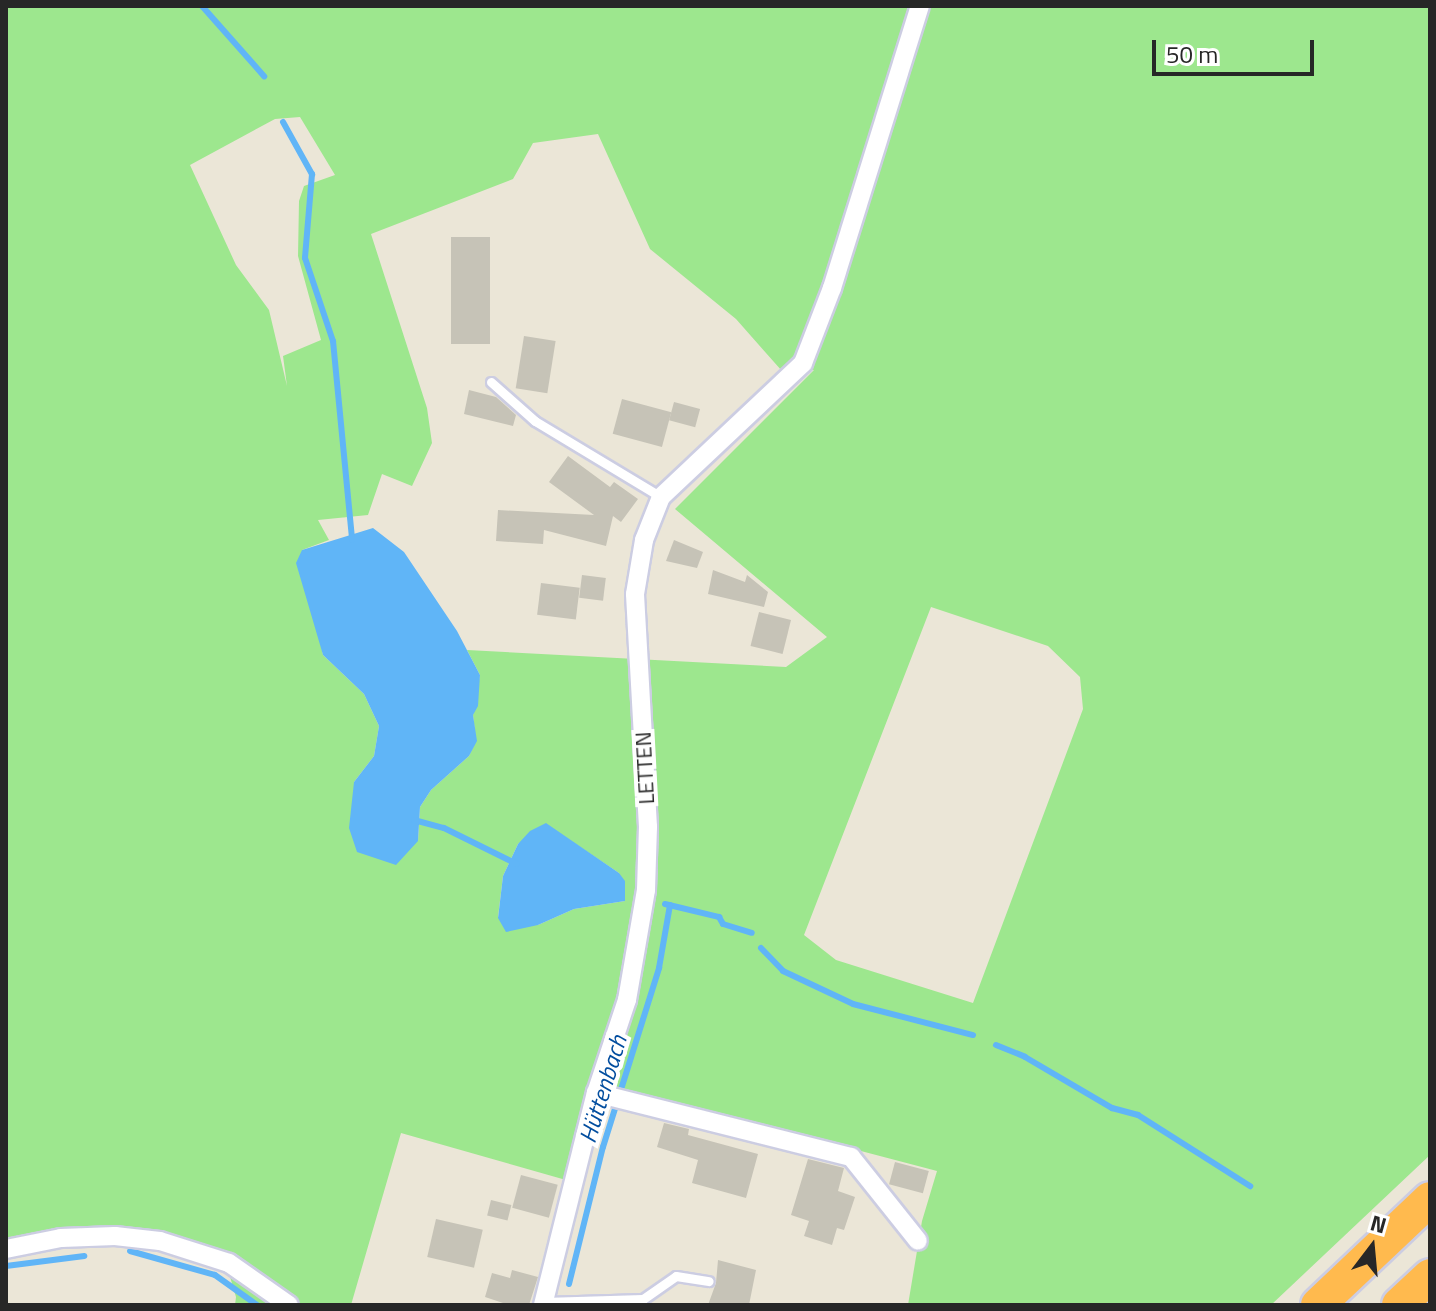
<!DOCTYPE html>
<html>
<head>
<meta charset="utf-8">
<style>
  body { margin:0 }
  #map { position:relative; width:1436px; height:1311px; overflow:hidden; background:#ebe6d7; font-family:"Titillium Web",sans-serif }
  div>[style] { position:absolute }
  .green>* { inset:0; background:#9de78e }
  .water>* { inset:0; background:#60b5f7 }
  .stream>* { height:6px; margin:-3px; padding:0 3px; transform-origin:3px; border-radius:3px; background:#60b5f7 }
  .building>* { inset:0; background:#c6c3b7; transform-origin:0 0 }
  .roads { filter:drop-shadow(2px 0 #cccde2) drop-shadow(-2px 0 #cccde2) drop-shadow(0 2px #cccde2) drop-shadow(0 -2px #cccde2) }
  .service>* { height:9px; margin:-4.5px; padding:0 4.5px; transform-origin:4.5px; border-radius:4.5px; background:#fff }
  .minor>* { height:18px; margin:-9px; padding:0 9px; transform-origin:9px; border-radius:9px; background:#fff }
  .motorway>* { height:34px; margin:-17px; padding:0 17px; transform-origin:17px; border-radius:17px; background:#ffba4e }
  span { translate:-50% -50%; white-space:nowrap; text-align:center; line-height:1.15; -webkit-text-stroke:8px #fff; paint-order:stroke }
  .street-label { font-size:22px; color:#272727 }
  .water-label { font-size:24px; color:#034e9f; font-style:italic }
  .frame { position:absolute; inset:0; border:8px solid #272727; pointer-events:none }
  .north { position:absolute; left:1332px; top:1207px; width:80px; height:80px; -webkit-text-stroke:6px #fff; paint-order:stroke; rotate:16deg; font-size:22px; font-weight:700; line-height:32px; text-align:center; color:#272727 }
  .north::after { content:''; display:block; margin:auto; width:28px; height:36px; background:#272727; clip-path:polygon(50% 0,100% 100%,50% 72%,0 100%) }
  .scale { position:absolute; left:1152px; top:40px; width:162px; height:36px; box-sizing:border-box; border:4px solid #272727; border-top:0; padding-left:10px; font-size:24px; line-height:28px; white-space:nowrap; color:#272727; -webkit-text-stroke:6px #fff; paint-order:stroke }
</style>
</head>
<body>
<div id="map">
  <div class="green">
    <div style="clip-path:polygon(evenodd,6px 6px,1430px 6px,1430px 1155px,1271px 1305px,908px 1305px,922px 1221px,937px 1171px,609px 1085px,580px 1184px,401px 1133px,351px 1305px,235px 1305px,236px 1297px,223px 1253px,169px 1236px,6px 1244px,6px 6px,300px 117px,335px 175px,304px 186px,299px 201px,298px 256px,321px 340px,283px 356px,287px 386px,269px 310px,236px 265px,190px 165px,275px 119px,300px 117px,6px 6px,598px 134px,650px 249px,736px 319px,782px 371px,814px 370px,675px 509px,827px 637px,786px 667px,467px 650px,480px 675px,473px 715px,476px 741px,469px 756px,431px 790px,420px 807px,418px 841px,354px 782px,374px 756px,379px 726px,364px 694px,323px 655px,302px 550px,329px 540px,318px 520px,368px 515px,382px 474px,412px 486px,432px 443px,427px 408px,371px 234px,513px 179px,533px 143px,598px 134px,6px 6px,931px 607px,1048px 646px,1080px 677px,1083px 709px,973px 1003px,836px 960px,804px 935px,931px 607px,6px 6px,546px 824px,619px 873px,625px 901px,574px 909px,538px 925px,498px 917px,503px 876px,518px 844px,546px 824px)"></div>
  </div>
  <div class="water">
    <div style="clip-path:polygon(373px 528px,404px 552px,457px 631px,480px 675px,478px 706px,473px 715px,477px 741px,469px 756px,431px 790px,420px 807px,418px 841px,396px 865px,357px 852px,349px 828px,354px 782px,374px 756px,379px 726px,364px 694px,323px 655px,296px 563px,302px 550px)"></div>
    <div style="clip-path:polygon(546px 823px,619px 873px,625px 881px,625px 901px,574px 909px,538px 925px,506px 932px,498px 918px,503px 876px,518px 844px,530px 831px)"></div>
  </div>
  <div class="stream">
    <div style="left:202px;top:6px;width:94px;rotate:48.5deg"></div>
    <div style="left:283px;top:122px;width:60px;rotate:60.9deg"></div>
    <div style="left:312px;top:174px;width:84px;rotate:94.8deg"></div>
    <div style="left:305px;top:258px;width:88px;rotate:71.4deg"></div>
    <div style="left:333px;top:341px;width:200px;rotate:84.5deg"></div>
    <div style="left:414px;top:820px;width:31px;rotate:15deg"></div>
    <div style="left:444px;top:828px;width:81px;rotate:26.3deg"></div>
    <div style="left:665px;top:904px;width:56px;rotate:13.5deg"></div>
    <div style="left:719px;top:917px;width:8px;rotate:60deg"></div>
    <div style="left:723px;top:924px;width:30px;rotate:17deg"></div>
    <div style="left:761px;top:948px;width:32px;rotate:46deg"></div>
    <div style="left:783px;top:971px;width:77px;rotate:25.2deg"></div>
    <div style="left:853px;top:1004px;width:124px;rotate:14.5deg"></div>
    <div style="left:996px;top:1045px;width:31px;rotate:22deg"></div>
    <div style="left:1025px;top:1057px;width:101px;rotate:30.4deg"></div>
    <div style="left:1112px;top:1108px;width:27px;rotate:15deg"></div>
    <div style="left:1138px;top:1115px;width:133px;rotate:32.4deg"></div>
    <div style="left:130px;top:1251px;width:88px;rotate:15.8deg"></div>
    <div style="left:215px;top:1275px;width:52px;rotate:35.5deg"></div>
    <div style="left:6px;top:1266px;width:79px;rotate:-7.3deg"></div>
    <div style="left:569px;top:1284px;width:141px;rotate:-76.1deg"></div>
    <div style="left:603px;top:1147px;width:188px;rotate:-72.6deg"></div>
    <div style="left:659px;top:968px;width:64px;rotate:-80.1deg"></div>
  </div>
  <div class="building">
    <div style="left:451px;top:237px;width:39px;height:107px"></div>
    <div style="left:524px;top:336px;width:32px;height:53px;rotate:9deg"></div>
    <div style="clip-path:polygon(469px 390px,496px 397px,516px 415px,513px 426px,464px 414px)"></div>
    <div style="left:622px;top:399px;width:51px;height:36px;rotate:15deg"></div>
    <div style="left:674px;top:402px;width:27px;height:19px;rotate:15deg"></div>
    <div style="clip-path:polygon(568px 456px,610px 487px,614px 482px,638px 499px,621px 522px,613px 516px,606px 546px,544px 530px,543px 544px,496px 541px,498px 510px,594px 515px,549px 482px)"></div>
    <div style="clip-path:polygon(674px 540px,703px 552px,697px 568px,666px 561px)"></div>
    <div style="clip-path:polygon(713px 570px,745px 582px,747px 575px,768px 592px,764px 607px,708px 594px)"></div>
    <div style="left:582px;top:575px;width:24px;height:23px;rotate:7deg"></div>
    <div style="left:541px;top:583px;width:39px;height:32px;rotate:7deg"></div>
    <div style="left:759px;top:612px;width:33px;height:35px;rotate:14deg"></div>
    <div style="clip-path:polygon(664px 1123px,689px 1129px,688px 1135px,758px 1154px,746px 1198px,692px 1183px,698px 1160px,657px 1147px)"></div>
    <div style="clip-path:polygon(808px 1159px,844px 1168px,838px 1191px,855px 1197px,844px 1230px,837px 1228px,832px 1245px,804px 1236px,809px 1221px,791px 1215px)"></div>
    <div style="left:895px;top:1162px;width:35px;height:23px;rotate:15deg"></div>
    <div style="left:521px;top:1175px;width:38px;height:34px;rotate:15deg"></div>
    <div style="left:491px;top:1200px;width:21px;height:16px;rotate:14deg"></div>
    <div style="left:436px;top:1219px;width:48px;height:39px;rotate:13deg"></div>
    <div style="clip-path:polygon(718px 1260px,756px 1270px,749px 1305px,708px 1305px,716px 1283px)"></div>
    <div style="clip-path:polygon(512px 1270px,538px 1277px,529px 1305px,509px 1305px,485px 1297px,492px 1273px,510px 1278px)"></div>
  </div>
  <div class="roads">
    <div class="service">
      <div style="left:491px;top:382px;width:59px;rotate:41.6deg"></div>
      <div style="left:535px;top:421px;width:147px;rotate:31.1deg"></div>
      <div style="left:544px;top:1302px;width:99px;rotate:-1.7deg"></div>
      <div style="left:643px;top:1299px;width:40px;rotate:-34.9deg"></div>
      <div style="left:676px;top:1276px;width:33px;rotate:9deg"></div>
    </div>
    <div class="minor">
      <div style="left:596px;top:1093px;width:263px;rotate:14.1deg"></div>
      <div style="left:851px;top:1157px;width:107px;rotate:51.4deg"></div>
      <div style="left:6px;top:1249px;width:56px;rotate:-11.3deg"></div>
      <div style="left:61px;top:1238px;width:54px;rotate:-2.1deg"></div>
      <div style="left:115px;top:1236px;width:45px;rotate:6.3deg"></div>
      <div style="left:160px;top:1241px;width:72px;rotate:17.7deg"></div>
      <div style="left:229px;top:1263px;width:73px;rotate:35deg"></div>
      <div style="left:543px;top:1305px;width:219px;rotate:-76deg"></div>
      <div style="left:596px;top:1093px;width:98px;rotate:-71.6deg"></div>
      <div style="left:627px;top:1000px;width:112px;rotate:-80.2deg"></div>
      <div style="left:646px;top:890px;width:63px;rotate:-88.2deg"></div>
      <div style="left:648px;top:827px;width:233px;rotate:-93.2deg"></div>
      <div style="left:635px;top:594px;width:55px;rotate:-80.5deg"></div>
      <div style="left:644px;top:540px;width:46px;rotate:-68.4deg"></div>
      <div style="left:661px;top:497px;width:195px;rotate:-43.3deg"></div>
      <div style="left:803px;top:363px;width:80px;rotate:-68.9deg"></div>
      <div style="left:832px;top:288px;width:295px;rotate:-72.7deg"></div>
    </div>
    <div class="motorway">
      <div style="left:1318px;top:1305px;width:154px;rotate:-43.4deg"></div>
      <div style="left:1399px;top:1305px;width:42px;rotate:-43.1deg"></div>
    </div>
  </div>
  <div class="street-label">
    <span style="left:645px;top:768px;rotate:-93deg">LETTEN</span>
  </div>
  <div class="water-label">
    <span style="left:603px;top:1089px;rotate:-73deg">Hüttenbach</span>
  </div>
  <div class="frame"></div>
  <div class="north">N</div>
  <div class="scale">50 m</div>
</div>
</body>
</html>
